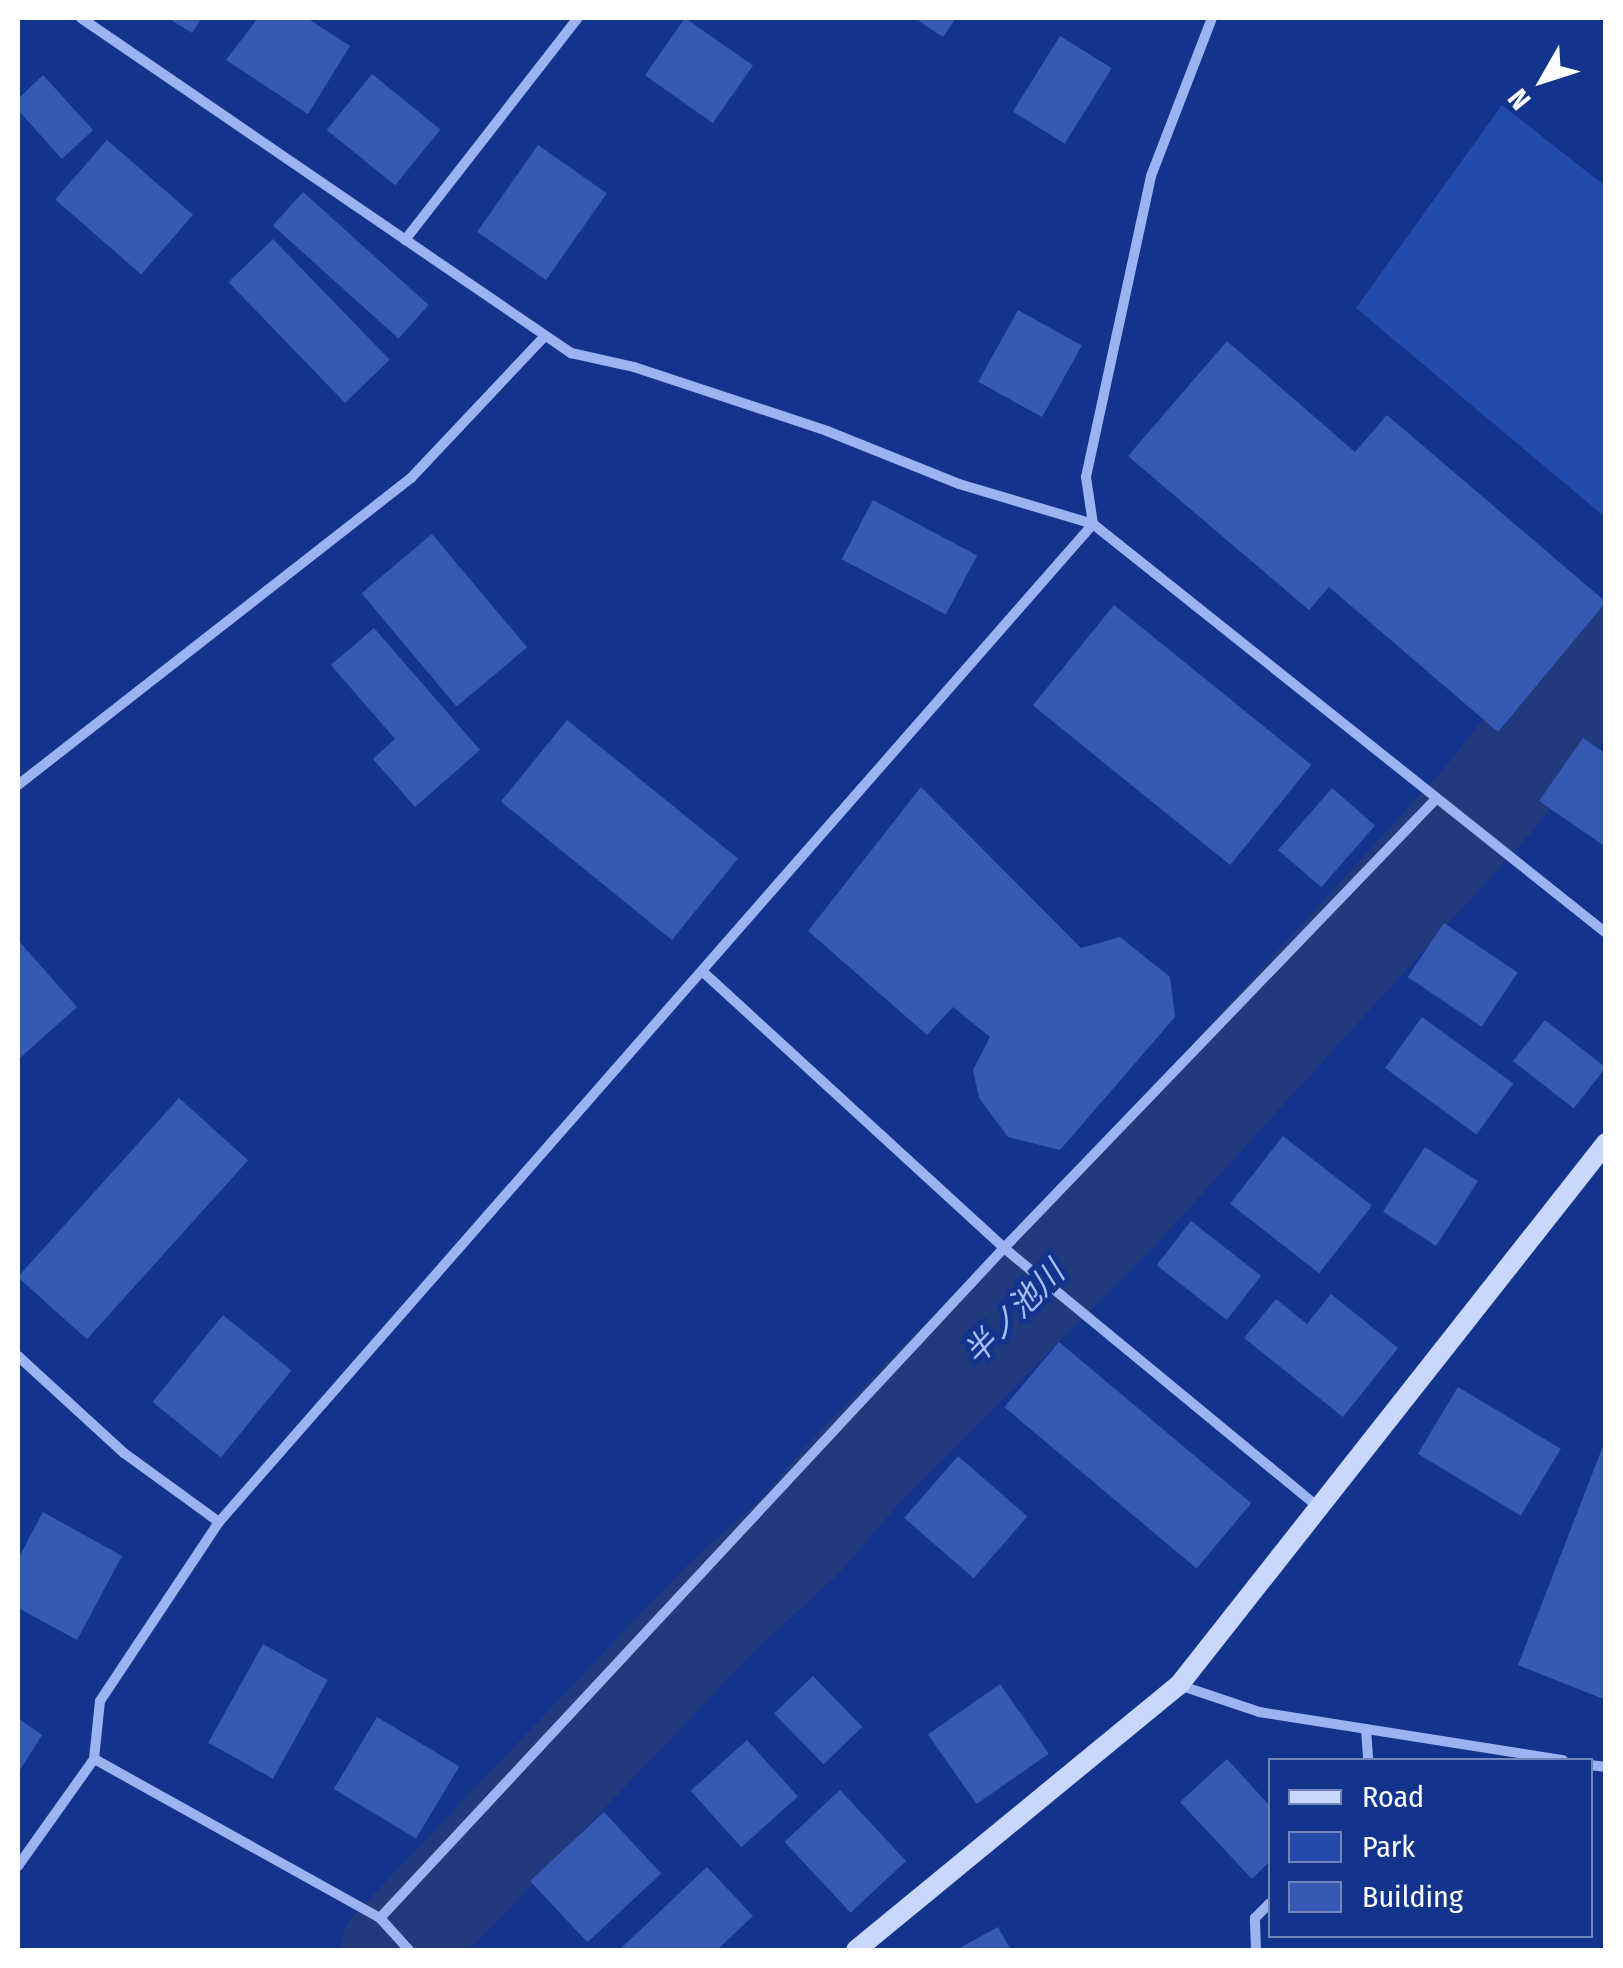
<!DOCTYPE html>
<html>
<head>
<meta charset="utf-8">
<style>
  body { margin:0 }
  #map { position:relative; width:1623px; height:1968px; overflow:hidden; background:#13348c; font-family:"Fira Sans Condensed","Noto Sans JP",sans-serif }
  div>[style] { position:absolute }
  .green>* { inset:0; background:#244bac }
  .river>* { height:108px; margin:-54px; padding:0 54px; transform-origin:54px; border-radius:54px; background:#213a7d }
  .building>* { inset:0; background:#3659b4; transform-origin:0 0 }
  .street>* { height:10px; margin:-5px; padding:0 5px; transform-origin:5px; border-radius:5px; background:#9bb4f1 }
  .secondary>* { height:20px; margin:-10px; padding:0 10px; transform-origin:10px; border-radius:10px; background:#c9d7fc }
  span { translate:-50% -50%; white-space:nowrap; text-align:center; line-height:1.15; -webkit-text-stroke:10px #13348c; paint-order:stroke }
  .water-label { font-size:32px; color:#a7bef8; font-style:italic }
  .frame { position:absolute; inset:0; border:20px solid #fff; pointer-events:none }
  .legend { position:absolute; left:1268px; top:1758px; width:325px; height:180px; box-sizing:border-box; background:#13348c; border:2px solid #7185ba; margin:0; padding:12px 18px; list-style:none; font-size:30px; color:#fff }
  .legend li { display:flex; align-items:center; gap:20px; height:50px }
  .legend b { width:50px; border:2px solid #7185ba }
  .north { position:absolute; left:1493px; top:30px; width:100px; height:100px; -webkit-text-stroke:8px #13348c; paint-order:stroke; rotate:231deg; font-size:28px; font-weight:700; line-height:40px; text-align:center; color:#fff }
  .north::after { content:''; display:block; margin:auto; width:35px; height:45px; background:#fff; clip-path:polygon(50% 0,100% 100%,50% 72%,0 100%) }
</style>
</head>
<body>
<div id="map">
  <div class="green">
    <div style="clip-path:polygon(1502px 105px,1605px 186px,1605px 517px,1356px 308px)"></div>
  </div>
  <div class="river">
    <div style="left:395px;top:1950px;width:477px;rotate:-46.4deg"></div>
    <div style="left:724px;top:1605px;width:101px;rotate:-42.2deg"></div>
    <div style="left:799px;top:1537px;width:94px;rotate:-49.3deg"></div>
    <div style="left:860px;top:1466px;width:363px;rotate:-45.2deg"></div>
    <div style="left:1116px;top:1208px;width:552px;rotate:-47.64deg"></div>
    <div style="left:1488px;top:800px;width:190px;rotate:-51.6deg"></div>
  </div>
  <div class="building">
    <div style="clip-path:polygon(168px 18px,202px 18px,192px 33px)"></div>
    <div style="clip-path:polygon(258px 18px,307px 18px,350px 46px,308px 114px,226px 60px)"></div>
    <div style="left:685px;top:18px;width:83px;height:70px;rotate:35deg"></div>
    <div style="clip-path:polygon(914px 18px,956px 18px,943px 37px)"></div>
    <div style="left:1060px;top:36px;width:61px;height:89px;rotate:32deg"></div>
    <div style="left:372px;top:74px;width:88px;height:72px;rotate:39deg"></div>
    <div style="clip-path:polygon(43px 75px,93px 130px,62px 159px,18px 110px,18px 99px)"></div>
    <div style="left:107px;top:140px;width:114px;height:79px;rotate:41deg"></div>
    <div style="left:538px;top:145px;width:84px;height:106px;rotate:35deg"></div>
    <div style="left:303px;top:192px;width:169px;height:45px;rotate:42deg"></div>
    <div style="left:273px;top:239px;width:168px;height:62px;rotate:46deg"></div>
    <div style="left:1018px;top:310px;width:73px;height:82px;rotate:29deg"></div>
    <div style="clip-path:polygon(1227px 341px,1355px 452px,1387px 415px,1606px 602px,1498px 732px,1329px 587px,1309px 610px,1128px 456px)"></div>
    <div style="left:873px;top:500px;width:118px;height:67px;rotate:28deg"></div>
    <div style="left:432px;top:534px;width:148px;height:92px;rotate:50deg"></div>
    <div style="left:1114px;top:605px;width:254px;height:129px;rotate:39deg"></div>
    <div style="clip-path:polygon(374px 628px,480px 750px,415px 807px,373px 759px,395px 739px,331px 665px)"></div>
    <div style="left:567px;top:720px;width:220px;height:105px;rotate:39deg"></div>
    <div style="clip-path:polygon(1583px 738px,1606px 754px,1606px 847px,1539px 801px)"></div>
    <div style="clip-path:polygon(921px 787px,1081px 948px,1120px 937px,1170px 977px,1175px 1017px,1060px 1150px,1008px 1137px,979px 1098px,973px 1070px,990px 1037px,953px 1007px,927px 1035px,808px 931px)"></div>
    <div style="left:1332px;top:788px;width:57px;height:82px;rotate:41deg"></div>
    <div style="left:1444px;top:923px;width:89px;height:65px;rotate:34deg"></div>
    <div style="clip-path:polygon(18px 940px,77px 1007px,20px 1058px,18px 1055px)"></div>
    <div style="left:1422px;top:1017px;width:113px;height:63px;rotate:36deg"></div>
    <div style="left:1545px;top:1020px;width:77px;height:52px;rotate:38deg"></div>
    <div style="left:179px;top:1098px;width:93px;height:241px;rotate:42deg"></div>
    <div style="left:1283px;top:1136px;width:113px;height:86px;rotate:38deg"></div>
    <div style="left:1425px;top:1147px;width:63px;height:77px;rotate:33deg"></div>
    <div style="left:1191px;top:1221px;width:89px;height:56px;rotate:38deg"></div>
    <div style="clip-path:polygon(1331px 1294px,1398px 1348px,1343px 1417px,1244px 1338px,1276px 1299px,1307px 1324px)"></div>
    <div style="left:223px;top:1315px;width:88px;height:112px;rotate:39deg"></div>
    <div style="left:1059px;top:1342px;width:251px;height:85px;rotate:40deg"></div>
    <div style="left:1458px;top:1387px;width:120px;height:78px;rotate:31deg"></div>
    <div style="clip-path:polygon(1605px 1441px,1606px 1441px,1606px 1700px,1518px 1665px)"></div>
    <div style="left:958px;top:1456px;width:92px;height:82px;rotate:41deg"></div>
    <div style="clip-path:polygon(43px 1512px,122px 1556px,77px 1640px,18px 1608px,18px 1559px)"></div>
    <div style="left:263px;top:1644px;width:74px;height:113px;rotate:29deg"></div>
    <div style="left:813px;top:1676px;width:71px;height:54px;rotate:46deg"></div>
    <div style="left:1000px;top:1684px;width:85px;height:88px;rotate:55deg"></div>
    <div style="left:377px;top:1717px;width:96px;height:84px;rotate:31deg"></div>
    <div style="clip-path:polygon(18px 1718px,42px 1735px,18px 1773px)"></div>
    <div style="left:747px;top:1740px;width:76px;height:76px;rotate:48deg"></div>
    <div style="clip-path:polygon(1227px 1759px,1270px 1806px,1270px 1861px,1252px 1879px,1180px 1802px)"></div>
    <div style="left:840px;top:1790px;width:97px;height:76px;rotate:47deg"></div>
    <div style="left:604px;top:1812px;width:84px;height:101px;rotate:47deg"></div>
    <div style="clip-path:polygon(707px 1867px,753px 1916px,717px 1950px,619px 1950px)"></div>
    <div style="clip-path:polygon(998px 1927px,1011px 1950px,956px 1950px)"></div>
  </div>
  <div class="street">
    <div style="left:81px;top:18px;width:594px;rotate:34.36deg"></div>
    <div style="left:571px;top:353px;width:65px;rotate:12.5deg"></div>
    <div style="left:634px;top:367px;width:203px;rotate:18.3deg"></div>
    <div style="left:827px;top:431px;width:142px;rotate:21.9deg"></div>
    <div style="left:959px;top:484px;width:140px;rotate:16.6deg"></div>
    <div style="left:1093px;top:524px;width:656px;rotate:38.56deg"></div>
    <div style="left:405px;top:240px;width:281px;rotate:-52.1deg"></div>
    <div style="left:1093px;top:524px;width:48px;rotate:-98.5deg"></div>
    <div style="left:1086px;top:477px;width:308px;rotate:-77.8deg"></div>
    <div style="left:1151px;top:176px;width:169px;rotate:-68.9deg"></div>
    <div style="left:18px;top:785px;width:499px;rotate:-38deg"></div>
    <div style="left:411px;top:478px;width:195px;rotate:-46.7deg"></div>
    <div style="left:702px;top:971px;width:410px;rotate:42.5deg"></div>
    <div style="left:1004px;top:1248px;width:406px;rotate:39.5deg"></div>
    <div style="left:18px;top:1356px;width:144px;rotate:42.5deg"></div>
    <div style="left:124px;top:1453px;width:117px;rotate:36deg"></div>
    <div style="left:1179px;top:1685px;width:84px;rotate:18.6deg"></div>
    <div style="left:1259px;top:1712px;width:308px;rotate:9deg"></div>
    <div style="left:1366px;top:1729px;width:31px;rotate:86deg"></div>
    <div style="left:1590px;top:1765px;width:16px;rotate:7deg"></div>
    <div style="left:18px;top:1866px;width:131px;rotate:-54.6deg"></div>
    <div style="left:380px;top:1918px;width:916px;rotate:-47.04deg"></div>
    <div style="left:1004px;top:1248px;width:622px;rotate:-46.11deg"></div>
    <div style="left:409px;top:1950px;width:43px;rotate:-132.2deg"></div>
    <div style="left:380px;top:1918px;width:327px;rotate:-150.9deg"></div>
    <div style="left:94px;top:1759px;width:58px;rotate:-84.1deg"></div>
    <div style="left:100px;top:1701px;width:215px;rotate:-56.4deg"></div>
    <div style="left:219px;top:1522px;width:1327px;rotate:-48.79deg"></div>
    <div style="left:1256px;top:1950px;width:32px;rotate:-92deg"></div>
    <div style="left:1255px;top:1918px;width:21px;rotate:-45deg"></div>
  </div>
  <div class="secondary">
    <div style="left:856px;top:1950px;width:418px;rotate:-39.4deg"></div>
    <div style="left:1179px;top:1685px;width:690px;rotate:-51.77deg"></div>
  </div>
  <div class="water-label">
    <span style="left:1014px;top:1313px;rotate:-46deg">半ノ池川</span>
  </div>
  <div class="frame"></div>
  <ul class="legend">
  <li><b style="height:12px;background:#c9d7fc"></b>Road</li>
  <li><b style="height:28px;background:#244bac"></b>Park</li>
  <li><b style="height:28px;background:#3659b4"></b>Building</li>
  </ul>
  <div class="north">N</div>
</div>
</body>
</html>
